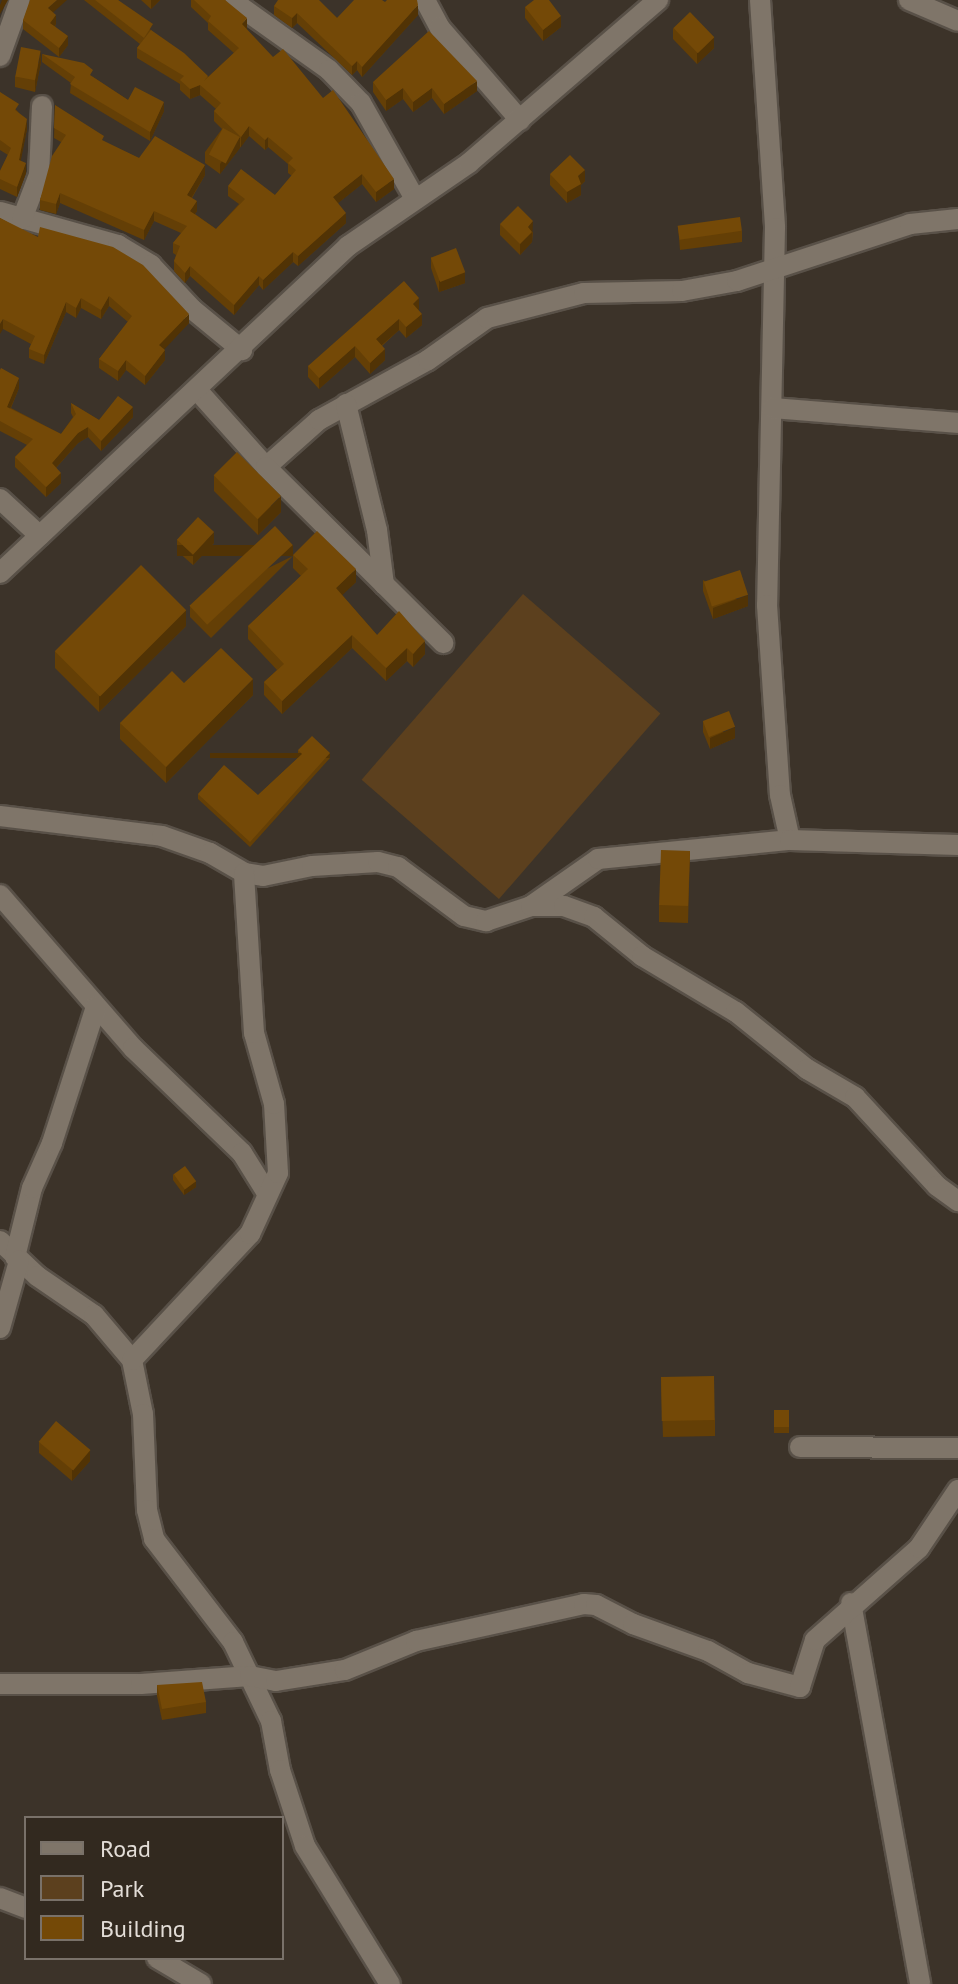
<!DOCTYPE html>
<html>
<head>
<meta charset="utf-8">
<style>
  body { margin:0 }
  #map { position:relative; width:958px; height:1984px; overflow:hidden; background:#3c3329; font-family:"PT Sans",sans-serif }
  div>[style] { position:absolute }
  .green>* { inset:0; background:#5c401e; transform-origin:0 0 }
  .roads { filter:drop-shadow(2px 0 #595148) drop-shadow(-2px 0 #595148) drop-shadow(0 2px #595148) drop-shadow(0 -2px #595148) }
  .minor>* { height:20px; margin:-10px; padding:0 10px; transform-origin:10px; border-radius:10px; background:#7f7569 }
  .wall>* { inset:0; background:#643f06; transform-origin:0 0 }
  .shaded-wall>* { inset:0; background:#513305; transform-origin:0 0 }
  .building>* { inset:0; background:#744907; transform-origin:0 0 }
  span { translate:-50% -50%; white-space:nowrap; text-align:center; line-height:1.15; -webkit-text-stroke:8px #32291f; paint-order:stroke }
  .legend { position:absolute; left:24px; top:1816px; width:260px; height:144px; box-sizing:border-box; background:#32291f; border:2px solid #797169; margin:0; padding:10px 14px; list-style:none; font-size:24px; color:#e3ddd7 }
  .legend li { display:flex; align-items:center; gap:16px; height:40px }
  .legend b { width:40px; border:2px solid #797169 }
</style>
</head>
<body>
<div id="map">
  <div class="green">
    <div style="left:523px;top:594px;width:182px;height:246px;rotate:41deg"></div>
  </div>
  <div class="roads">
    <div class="minor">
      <div style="left:231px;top:0;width:120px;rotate:35.5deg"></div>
      <div style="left:329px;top:70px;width:46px;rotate:45.9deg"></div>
      <div style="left:361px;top:103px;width:110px;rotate:60.6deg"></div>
      <div style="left:425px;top:0;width:32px;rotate:62deg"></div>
      <div style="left:440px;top:28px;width:122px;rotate:49deg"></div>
      <div style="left:760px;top:0;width:228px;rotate:86.2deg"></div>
      <div style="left:775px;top:228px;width:377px;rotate:91.2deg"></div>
      <div style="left:767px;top:605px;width:190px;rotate:86.1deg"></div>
      <div style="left:780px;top:795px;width:46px;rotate:77.5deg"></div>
      <div style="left:909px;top:0;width:53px;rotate:23.2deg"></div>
      <div style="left:0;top:56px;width:59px;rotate:-70.3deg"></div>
      <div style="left:0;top:212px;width:123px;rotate:15.6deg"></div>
      <div style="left:118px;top:245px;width:39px;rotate:31deg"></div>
      <div style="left:151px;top:265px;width:60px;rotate:47deg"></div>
      <div style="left:192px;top:309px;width:65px;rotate:39.4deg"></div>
      <div style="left:22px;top:219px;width:47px;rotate:-68.9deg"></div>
      <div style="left:39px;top:175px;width:69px;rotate:-87.5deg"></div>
      <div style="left:197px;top:390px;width:103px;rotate:48.1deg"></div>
      <div style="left:266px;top:467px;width:71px;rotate:-41.6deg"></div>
      <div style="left:319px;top:420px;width:124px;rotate:-28.8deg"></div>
      <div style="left:428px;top:360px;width:72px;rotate:-35.4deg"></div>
      <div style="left:487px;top:318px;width:100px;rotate:-14.5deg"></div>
      <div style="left:584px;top:293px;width:98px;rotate:-1.2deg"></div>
      <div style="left:682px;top:291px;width:56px;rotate:-10.3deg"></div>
      <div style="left:737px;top:281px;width:182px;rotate:-18.2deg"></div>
      <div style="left:910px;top:224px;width:48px;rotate:-5.9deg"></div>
      <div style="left:346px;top:404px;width:130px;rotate:76.2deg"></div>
      <div style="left:377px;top:530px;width:55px;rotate:82.7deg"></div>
      <div style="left:773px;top:408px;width:186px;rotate:4.6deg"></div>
      <div style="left:266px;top:467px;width:250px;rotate:44.8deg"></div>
      <div style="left:0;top:499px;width:54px;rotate:42.8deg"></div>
      <div style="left:0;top:573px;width:478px;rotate:-43.2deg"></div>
      <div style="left:348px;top:246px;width:147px;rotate:-34.4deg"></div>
      <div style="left:469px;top:163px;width:250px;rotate:-40.8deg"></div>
      <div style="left:0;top:816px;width:163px;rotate:7deg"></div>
      <div style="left:162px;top:836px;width:51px;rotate:19.5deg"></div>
      <div style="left:210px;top:853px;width:39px;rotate:30deg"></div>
      <div style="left:244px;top:873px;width:19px;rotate:9deg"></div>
      <div style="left:263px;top:876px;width:50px;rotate:-11.5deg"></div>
      <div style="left:312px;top:866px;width:66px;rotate:-3.5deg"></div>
      <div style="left:378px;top:862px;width:21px;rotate:14deg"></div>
      <div style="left:398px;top:867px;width:82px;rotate:36.6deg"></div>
      <div style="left:464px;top:916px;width:23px;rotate:13deg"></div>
      <div style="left:486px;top:921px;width:47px;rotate:-18.4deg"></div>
      <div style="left:531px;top:906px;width:82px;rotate:-35deg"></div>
      <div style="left:598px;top:859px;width:193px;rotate:-5.7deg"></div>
      <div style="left:790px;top:840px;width:168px;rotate:1.7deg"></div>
      <div style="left:0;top:895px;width:203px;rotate:49deg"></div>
      <div style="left:133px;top:1048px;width:151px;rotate:43.9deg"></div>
      <div style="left:242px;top:1153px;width:47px;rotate:58deg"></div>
      <div style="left:531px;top:906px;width:33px"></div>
      <div style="left:564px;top:906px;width:32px;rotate:20deg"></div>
      <div style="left:594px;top:917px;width:62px;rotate:39.1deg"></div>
      <div style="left:642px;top:956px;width:109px;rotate:30.8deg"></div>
      <div style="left:736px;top:1012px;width:91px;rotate:38.8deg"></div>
      <div style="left:807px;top:1069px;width:56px;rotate:30.3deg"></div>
      <div style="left:855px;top:1097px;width:121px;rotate:47.3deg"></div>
      <div style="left:937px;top:1186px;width:26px;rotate:36deg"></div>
      <div style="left:0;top:1241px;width:51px;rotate:43.4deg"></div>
      <div style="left:37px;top:1276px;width:69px;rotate:34.4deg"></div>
      <div style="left:94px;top:1315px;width:59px;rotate:49.8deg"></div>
      <div style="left:132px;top:1360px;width:55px;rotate:78.5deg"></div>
      <div style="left:143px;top:1414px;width:96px;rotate:87.6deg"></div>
      <div style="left:147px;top:1510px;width:30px;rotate:76deg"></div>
      <div style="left:154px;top:1539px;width:130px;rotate:52.5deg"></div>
      <div style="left:233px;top:1642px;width:88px;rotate:64.3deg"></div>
      <div style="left:271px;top:1721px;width:50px;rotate:79.6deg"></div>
      <div style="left:280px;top:1770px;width:80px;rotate:71.8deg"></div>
      <div style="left:305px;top:1846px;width:162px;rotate:58.4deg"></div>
      <div style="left:15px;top:1257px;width:71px;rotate:-76.2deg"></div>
      <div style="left:32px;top:1188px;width:49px;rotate:-66deg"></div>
      <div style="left:52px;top:1143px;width:143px;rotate:-72.1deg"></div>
      <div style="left:0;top:1328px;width:70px;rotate:-74.2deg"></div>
      <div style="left:132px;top:1360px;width:173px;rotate:-46.9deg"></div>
      <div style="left:250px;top:1234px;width:67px;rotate:-65.3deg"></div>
      <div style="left:278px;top:1173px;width:69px;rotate:-93.3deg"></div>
      <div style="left:274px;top:1104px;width:74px;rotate:-105.7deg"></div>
      <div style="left:254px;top:1033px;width:160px;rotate:-93.6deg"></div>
      <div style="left:800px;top:1447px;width:158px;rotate:0.4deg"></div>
      <div style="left:851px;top:1603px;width:387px;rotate:79.7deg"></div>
      <div style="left:0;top:1684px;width:141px"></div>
      <div style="left:141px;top:1684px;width:109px;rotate:-4.2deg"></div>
      <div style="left:250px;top:1676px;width:26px;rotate:11deg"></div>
      <div style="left:276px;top:1681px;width:70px;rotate:-9.1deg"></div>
      <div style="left:345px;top:1670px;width:77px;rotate:-22.2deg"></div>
      <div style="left:416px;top:1641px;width:172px;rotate:-12.4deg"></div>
      <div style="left:584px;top:1604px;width:12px;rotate:5deg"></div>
      <div style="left:596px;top:1605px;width:42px;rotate:27.2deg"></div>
      <div style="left:633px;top:1624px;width:80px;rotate:19.8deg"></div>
      <div style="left:708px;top:1651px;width:46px;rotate:28.8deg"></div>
      <div style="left:748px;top:1673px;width:54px;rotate:15.1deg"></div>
      <div style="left:800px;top:1687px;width:49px;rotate:-72.3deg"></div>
      <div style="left:815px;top:1640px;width:139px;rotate:-41.5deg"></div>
      <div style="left:919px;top:1548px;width:70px;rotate:-56.1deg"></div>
      <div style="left:0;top:1898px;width:28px;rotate:21deg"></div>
      <div style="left:157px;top:1958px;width:51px;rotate:30.6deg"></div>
    </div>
  </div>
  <div class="wall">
    <div style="clip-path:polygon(84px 0,118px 0,153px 32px,208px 77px,234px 53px,208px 30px,208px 23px,191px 7px,191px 0,225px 0,247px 28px,246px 29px,394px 189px,376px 202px,362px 184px,338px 203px,346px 223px,298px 266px,293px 262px,263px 290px,259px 285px,234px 315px,190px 276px,185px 283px,174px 271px,174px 261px,176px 255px,173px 253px,173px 243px,181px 233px,154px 221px,144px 240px,60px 203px,56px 214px,40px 210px,40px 200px,61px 142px,54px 138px,55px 105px,104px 142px,139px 158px,205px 175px,192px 198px,197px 211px,195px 214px,216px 229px,239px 204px,228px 196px,228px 186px,275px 195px,292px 176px,288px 173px,288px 164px,268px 147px,265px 150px,249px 136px,220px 174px,205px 163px,205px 152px,222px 129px,214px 121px,214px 111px,216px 109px,200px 95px,190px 99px,180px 90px,180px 84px,137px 58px,137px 48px,140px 44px)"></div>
    <div style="clip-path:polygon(141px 0,160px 0,151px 9px)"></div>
    <div style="clip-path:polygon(320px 2px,337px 18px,385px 2px,418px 15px,362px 77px,357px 70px,352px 75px,297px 23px,292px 28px,274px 15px,274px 6px)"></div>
    <div style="clip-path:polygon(525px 7px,561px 27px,543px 41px,525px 18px)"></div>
    <div style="clip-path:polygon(53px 12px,56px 24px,55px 26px,68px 45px,59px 57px,23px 29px,23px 20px)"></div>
    <div style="clip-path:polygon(673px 28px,714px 48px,697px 64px,673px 39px)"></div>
    <div style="clip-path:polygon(42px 54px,93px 77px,128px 100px,164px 111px,150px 141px,70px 93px,71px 83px,42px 62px)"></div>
    <div style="clip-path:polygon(41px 62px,35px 92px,15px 87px,15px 76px)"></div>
    <div style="clip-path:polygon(373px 82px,477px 91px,444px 114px,432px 98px,413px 112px,403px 99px,386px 111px,373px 92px)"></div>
    <div style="clip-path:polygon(0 92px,19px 113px,27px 129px,20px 161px,26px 173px,17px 197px,0 189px,0 171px,8px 155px,0 150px)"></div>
    <div style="clip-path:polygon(550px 174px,585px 181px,581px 185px,581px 195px,567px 203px,550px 185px)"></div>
    <div style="clip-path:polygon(0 218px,189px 323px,164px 349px,165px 360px,145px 385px,126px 370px,118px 381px,99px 368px,99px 359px,128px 322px,109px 306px,101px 319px,81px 308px,76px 318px,66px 312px,44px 364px,29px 358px,29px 349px,31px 344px,3px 329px)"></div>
    <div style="clip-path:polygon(500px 224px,533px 232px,532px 242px,520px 255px,500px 235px)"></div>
    <div style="clip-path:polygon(678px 226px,742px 231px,742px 242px,680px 250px)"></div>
    <div style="clip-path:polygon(431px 257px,465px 283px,439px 292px,431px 268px)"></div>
    <div style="clip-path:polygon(419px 309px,418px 310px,422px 325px,406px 338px,399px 330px,382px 346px,385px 360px,370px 374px,355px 357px,319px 389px,308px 377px,308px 366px)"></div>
    <div style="clip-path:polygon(0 370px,19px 388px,11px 408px,61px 434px,73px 417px,71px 413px,71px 403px,99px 420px,133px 417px,101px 451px,88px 437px,78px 443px,56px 468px,61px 483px,46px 497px,15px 467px,15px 457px,27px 445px,0 431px)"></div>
    <div style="clip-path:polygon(214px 475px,281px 512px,258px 535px,214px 491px)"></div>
    <div style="clip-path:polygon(177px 540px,214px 543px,193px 565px,177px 551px)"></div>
    <div style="clip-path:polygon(293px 555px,356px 582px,342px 595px,377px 635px,425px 654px,413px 667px,407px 661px,386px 681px,352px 648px,282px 714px,264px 695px,264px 682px,277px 670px,248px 639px,248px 626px,301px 576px,293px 568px)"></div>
    <div style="clip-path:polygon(293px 556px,211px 638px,190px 617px,190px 606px)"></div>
    <div style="clip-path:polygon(703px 580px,748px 606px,713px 619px,703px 591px)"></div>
    <div style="clip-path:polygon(186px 626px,99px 712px,55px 668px,55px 652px)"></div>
    <div style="clip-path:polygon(184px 683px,253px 695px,166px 783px,120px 739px,120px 723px)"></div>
    <div style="clip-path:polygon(703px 721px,735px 738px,710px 749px,703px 732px)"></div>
    <div style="clip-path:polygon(298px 750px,330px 758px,250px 847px,198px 799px,198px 794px,258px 795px,299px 757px,298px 756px)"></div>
    <div style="clip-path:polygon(690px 851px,688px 923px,659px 922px,659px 905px)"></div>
    <div style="clip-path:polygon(173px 1174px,196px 1187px,184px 1195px,173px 1180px)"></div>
    <div style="clip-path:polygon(661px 1378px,715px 1420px,715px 1436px,663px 1437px)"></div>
    <div style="left:774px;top:1410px;width:15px;height:23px"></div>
    <div style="clip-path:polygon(39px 1442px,90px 1461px,72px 1481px,39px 1453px)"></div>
    <div style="clip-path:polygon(157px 1685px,206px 1702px,206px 1713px,162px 1720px,157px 1696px)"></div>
  </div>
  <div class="shaded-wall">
    <div style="clip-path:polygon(2px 0,8px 0,0 14px,0 5px)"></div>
    <div style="clip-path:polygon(57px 0,67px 0,48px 17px,48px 8px)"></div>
    <div style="clip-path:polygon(151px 0,160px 0,151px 9px)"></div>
    <div style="clip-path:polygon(418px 5px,418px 15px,362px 77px,362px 67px)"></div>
    <div style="clip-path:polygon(297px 13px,297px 23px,292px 28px,292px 18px)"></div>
    <div style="clip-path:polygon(56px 15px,56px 24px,50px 32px,50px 23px)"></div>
    <div style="clip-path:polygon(561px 16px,561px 27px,543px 41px,543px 30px)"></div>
    <div style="clip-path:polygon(247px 18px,247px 28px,242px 34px,242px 24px)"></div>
    <div style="clip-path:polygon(68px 36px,68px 45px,59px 57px,59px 48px)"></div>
    <div style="clip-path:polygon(714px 37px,714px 48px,697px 64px,697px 53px)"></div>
    <div style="clip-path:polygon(41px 51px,41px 62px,35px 92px,35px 81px)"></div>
    <div style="clip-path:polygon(357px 61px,357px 70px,352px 75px,352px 66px)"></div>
    <div style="clip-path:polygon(477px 81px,477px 91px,444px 114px,444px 104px)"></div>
    <div style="clip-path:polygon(200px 85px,200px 95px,190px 99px,190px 89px)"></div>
    <div style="clip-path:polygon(403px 88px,403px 99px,386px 111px,386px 100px)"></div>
    <div style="clip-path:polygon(432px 88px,432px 98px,413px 112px,413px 102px)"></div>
    <div style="clip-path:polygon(164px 102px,164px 111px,150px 141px,150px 132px)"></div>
    <div style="clip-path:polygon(27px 119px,27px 129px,19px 170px,19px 160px)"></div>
    <div style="clip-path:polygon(249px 126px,249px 136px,241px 147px,241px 137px)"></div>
    <div style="clip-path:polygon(240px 137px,240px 148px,220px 174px,220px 164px)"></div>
    <div style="clip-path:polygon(268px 137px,268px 147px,265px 150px,265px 140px)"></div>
    <div style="clip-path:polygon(26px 163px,26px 173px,17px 197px,17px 187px)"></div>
    <div style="clip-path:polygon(205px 165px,205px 175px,187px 205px,187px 195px)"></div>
    <div style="clip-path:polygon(585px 170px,585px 181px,581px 185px,581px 195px,567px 203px,567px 192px,578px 176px)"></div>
    <div style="clip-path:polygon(362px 174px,362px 184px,333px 207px,333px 197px)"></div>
    <div style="clip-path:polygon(394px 179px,394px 189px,376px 202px,376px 192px)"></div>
    <div style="clip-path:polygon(60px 193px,60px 203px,56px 214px,56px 204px)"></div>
    <div style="clip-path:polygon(197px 201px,197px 211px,190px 220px,190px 211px)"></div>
    <div style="clip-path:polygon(154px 211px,154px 221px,144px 240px,144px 230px)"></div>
    <div style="clip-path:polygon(346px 213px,346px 223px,298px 266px,298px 256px)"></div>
    <div style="clip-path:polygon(533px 221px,532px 242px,520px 255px,520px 244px,528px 227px)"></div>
    <div style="clip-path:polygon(293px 252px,293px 262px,263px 290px,263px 280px)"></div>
    <div style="clip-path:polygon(190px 266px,190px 276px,185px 283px,185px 273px)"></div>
    <div style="clip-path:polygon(465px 272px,465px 283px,439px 292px,439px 281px)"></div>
    <div style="clip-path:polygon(259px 276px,259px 285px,234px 315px,234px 305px)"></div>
    <div style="clip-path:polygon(109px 296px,109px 306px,101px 319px,101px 310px)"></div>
    <div style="clip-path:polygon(81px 298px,81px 308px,76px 318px,76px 308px)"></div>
    <div style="clip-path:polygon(419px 298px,419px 309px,413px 315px,413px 304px)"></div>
    <div style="clip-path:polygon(66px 302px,66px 312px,44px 364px,44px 355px)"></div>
    <div style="clip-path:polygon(189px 314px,189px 323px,159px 355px,159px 345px)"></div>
    <div style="clip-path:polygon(422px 314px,422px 325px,406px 338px,406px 327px)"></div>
    <div style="clip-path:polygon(3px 319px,3px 329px,0 334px,0 324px)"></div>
    <div style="clip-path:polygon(399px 319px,399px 330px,376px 350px,376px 339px)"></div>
    <div style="clip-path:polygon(355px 346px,355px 357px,319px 389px,319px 378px)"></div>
    <div style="clip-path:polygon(385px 349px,385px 360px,370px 374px,370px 363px)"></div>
    <div style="clip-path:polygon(165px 350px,165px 360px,145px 385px,145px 376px)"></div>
    <div style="clip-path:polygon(126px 360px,126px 370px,118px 381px,118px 371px)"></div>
    <div style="clip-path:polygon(19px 378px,19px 388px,7px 416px,7px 407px)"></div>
    <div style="clip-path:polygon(133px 407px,133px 417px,101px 451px,101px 441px)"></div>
    <div style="clip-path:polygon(88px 427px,88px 437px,78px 443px,52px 472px,52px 463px,78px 433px)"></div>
    <div style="clip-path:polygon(61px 473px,61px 483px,46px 497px,46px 487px)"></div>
    <div style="clip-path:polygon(281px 496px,281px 512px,258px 535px,258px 519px)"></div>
    <div style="clip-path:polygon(214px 532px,214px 543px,193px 565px,193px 554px)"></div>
    <div style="left:293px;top:545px;width:11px;height:116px;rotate:90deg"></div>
    <div style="clip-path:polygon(356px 569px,356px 582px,336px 601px,336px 588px)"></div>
    <div style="clip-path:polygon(748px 595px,748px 606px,713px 619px,713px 608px)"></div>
    <div style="clip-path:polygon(186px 610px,186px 626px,99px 712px,99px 696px)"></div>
    <div style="clip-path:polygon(352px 635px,352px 648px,282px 714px,282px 701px)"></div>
    <div style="clip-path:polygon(425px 641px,425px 654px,413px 667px,413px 654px)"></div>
    <div style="clip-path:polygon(407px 648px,407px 661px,386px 681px,386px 668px)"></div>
    <div style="clip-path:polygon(253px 679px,253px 695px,166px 783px,166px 767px)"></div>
    <div style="clip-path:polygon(735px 727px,735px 738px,710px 749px,710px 738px)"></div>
    <div style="left:330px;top:753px;width:5px;height:120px;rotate:90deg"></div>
    <div style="clip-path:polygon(196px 1181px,196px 1187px,184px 1195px,184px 1190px)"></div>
    <div style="clip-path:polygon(90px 1450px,90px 1461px,72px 1481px,72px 1470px)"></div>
  </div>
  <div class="building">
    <div style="clip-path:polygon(30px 0,57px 0,48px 8px,56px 15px,50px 23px,68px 36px,59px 48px,23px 20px)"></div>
    <div style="clip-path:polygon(95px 0,118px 0,153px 24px,144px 38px)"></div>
    <div style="clip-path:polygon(194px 0,225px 0,247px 18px,242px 24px,273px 57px,283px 49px,323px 98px,333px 90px,394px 179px,376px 192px,362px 174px,333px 197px,346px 213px,298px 256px,293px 252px,263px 280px,259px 276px,234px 305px,190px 266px,185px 273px,174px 261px,180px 246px,173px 243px,187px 226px,154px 211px,144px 230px,60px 193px,56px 204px,40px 200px,52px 156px,66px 135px,54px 128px,55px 105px,104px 136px,102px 140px,139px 158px,155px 136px,205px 165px,187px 195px,197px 201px,190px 211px,216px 229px,245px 199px,228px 186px,241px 169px,275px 195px,296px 170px,288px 163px,293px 158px,268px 137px,265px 140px,249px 126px,241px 137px,214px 111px,221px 103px,200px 85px,190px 89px,180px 80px,184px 76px,137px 48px,151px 30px,184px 53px,208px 76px,204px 81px,239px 48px,208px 21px,211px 16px)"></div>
    <div style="clip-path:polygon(278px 0,319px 0,337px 18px,354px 0,382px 0,385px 2px,387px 0,417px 0,418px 5px,362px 67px,357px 61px,352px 66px,297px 13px,292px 18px,274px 6px)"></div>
    <div style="clip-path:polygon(534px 0,549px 0,561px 16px,543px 30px,525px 7px)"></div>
    <div style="left:690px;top:12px;width:35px;height:23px;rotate:46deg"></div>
    <div style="clip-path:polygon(429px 31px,477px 81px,444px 104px,432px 88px,413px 102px,403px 88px,386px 100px,373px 82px)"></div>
    <div style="left:21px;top:47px;width:20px;height:30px;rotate:11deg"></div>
    <div style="clip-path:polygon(42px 54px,84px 63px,93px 70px,90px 75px,128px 100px,135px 87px,164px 102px,150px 132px,70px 84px,75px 77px)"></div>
    <div style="clip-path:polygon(0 92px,19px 104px,15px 110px,27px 119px,19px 160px,26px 163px,17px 187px,0 179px,0 171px,11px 148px,0 140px)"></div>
    <div style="left:223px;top:128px;width:19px;height:30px;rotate:28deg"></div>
    <div style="clip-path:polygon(570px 155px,585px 170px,578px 176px,581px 184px,567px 192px,550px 174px)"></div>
    <div style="clip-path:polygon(518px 206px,533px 221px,528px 227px,532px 232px,520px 244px,500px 224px)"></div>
    <div style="left:740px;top:217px;width:14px;height:63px;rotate:82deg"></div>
    <div style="clip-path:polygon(0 218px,38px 237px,40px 227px,113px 247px,143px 265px,189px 314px,159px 345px,165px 350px,145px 376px,126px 360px,118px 371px,99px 359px,132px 316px,109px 296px,101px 310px,81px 298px,76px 308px,66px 302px,44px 355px,29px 349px,35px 336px,3px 319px,0 324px)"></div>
    <div style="left:456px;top:248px;width:26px;height:27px;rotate:69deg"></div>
    <div style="clip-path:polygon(404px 281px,419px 298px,413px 304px,422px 314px,406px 327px,399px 319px,376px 339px,385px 349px,370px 363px,355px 346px,319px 378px,308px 366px)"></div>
    <div style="clip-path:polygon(1px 368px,19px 378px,7px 407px,61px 434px,76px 414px,71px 403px,99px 420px,118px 396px,133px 407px,101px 441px,88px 427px,78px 433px,52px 463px,61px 473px,46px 487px,15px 457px,33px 439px,0 421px,0 370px)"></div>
    <div style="left:237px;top:452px;width:62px;height:33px;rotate:45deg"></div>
    <div style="left:198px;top:517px;width:22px;height:31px;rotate:43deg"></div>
    <div style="left:275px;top:526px;width:26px;height:117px;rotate:47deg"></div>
    <div style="clip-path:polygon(317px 531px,356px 569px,336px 588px,377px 635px,399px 611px,425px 641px,413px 654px,407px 648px,386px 668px,352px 635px,282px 701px,264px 682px,284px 664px,248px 626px,308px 569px,293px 555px)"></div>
    <div style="left:141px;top:565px;width:64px;height:122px;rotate:45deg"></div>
    <div style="left:740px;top:570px;width:26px;height:38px;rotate:72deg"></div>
    <div style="clip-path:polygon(221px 648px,253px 679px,166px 767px,120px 723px,172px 671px,184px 683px)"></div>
    <div style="left:729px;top:711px;width:17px;height:28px;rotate:69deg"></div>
    <div style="clip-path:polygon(312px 736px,330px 753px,250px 842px,198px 794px,224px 765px,258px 795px,302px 754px,298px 750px)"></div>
    <div style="left:661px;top:850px;width:29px;height:55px;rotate:2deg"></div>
    <div style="left:185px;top:1166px;width:19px;height:14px;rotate:54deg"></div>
    <div style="left:714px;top:1376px;width:44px;height:53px;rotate:89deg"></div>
    <div style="left:774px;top:1410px;width:15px;height:17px"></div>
    <div style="left:56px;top:1421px;width:45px;height:27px;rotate:40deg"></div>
    <div style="clip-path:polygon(202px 1682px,206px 1702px,162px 1709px,157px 1685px)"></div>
  </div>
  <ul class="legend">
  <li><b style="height:10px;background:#7f7569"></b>Road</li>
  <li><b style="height:22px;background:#5c401e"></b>Park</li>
  <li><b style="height:22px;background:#744907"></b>Building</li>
  </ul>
</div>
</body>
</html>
